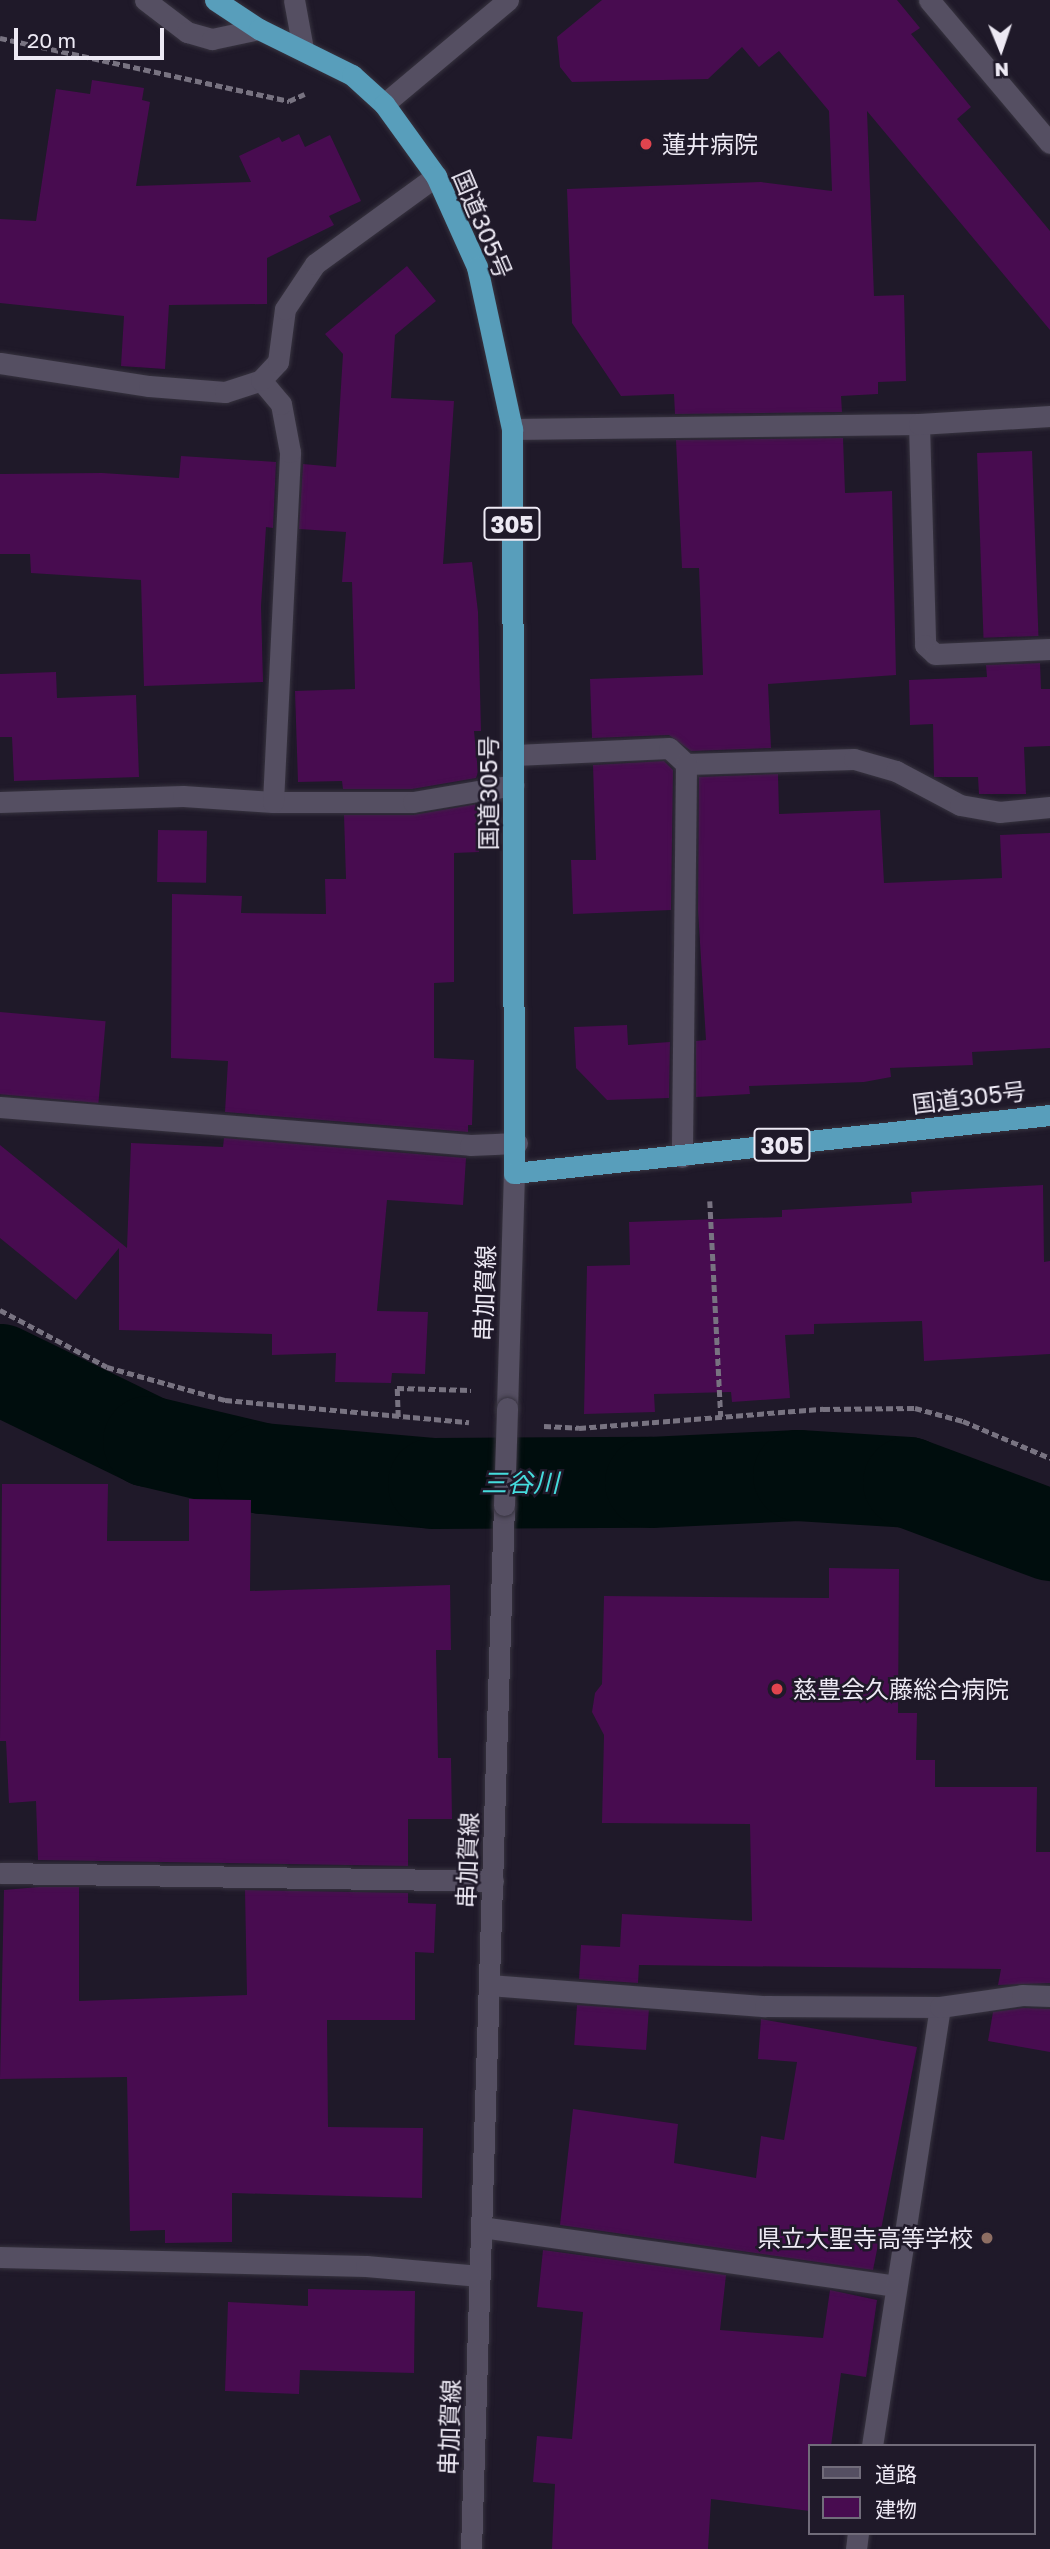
<!DOCTYPE html>
<meta charset="utf-8">
<style>
body{margin:0}
#map{position:relative;width:1050px;height:2549px;overflow:hidden;background:#1f1929;font-family:"Golos Text","Noto Sans JP",sans-serif}
div>[style]{position:absolute}
[style*='--x']{left:calc(var(--x)*1px);top:calc(var(--y)*1px);width:calc(var(--w)*1px);rotate:calc(var(--a)*1deg)}
.river>*{height:91px;margin:-45.5px;padding:0 45.5px;transform-origin:45.5px;border-radius:45.5px;background:#000d0d}
.building>*{inset:0;background:#480c50;transform-origin:0 0}
.path>*{height:4.5px;margin-top:-2.25px;transform-origin:0;background:repeating-linear-gradient(90deg,#787381 0 7px,transparent 0 10.5px)}
.roads{filter:drop-shadow(0 0 2px #37333f) drop-shadow(0 0 2px #37333f)}
.service>*{height:21px;margin:-10.5px;padding:0 10.5px;transform-origin:10.5px;border-radius:10.5px;background:#554f62}
.minor>*{height:21px;margin:-10.5px;padding:0 10.5px;transform-origin:10.5px;border-radius:10.5px;background:#554f62}
.tertiary>*{height:21px;margin:-10.5px;padding:0 10.5px;transform-origin:10.5px;border-radius:10.5px;background:#554f62}
.secondary>*{height:21px;margin:-10.5px;padding:0 10.5px;transform-origin:10.5px;border-radius:10.5px;background:#554f62}
.trunk>*{height:21px;margin:-10.5px;padding:0 10.5px;transform-origin:10.5px;border-radius:10.5px;background:#589ebb}
.bridges{filter:drop-shadow(0 0 2px #37333f) drop-shadow(0 0 2px #37333f)}
.secondary-bridge>*{height:21px;margin:-10.5px;padding:0 10.5px;transform-origin:10.5px;border-radius:10.5px;background:#554f62}
.dots>*{width:19px;height:19px;translate:-50% -50%;box-sizing:border-box;border:4px solid #1f1929;border-radius:50%}
span{translate:-50% -50%;white-space:nowrap;text-align:center;line-height:1.15;-webkit-text-stroke:5px #1f1929;paint-order:stroke}
.shield-label span{padding:2px 5px;background:#1f1929;border:2px solid;border-radius:5px;-webkit-text-stroke-width:0}
.shield-label{font-size:23px;color:#ede9f4;font-weight:700}
.poi-label{font-size:24px;color:#ede9f4}
.left{translate:0 -50%;text-align:left}
.right{translate:-100% -50%;text-align:right}
.street-label{font-size:24px;color:#ede9f4}
.water-label{font-size:26px;color:#45dbdc;font-style:italic}
.legend{position:absolute;left:808px;top:2444px;width:228px;height:91px;box-sizing:border-box;background:#1f1929;border:2px solid #716c7a;margin:0;padding:9px 12px;list-style:none;font-size:21px;color:#ede9f4}
.legend li{display:flex;align-items:center;gap:14px;height:35px}
.legend b{width:35px;border:2px solid #716c7a}
.north{position:absolute;left:966px;top:14px;width:70px;height:70px;-webkit-text-stroke:5px #1f1929;paint-order:stroke;rotate:178deg;font-size:19px;font-weight:700;line-height:28px;text-align:center;color:#ede9f4}
.north::after{content:'';display:block;margin:auto;width:24px;height:32px;background:#ede9f4;clip-path:polygon(50% 0,100% 100%,50% 72%,0 100%)}
.scale{position:absolute;left:14px;top:28px;width:150px;height:32px;box-sizing:border-box;border:4px solid #ede9f4;border-top:0;padding-left:9px;font-size:21px;line-height:24px;white-space:nowrap;color:#ede9f4;-webkit-text-stroke:5px #1f1929;paint-order:stroke}
</style>
<div id="map">
<div class="river">
<i style="--x:0;--y:1369;--w:165;--a:25.9"></i>
<i style="--x:148;--y:1441;--w:117;--a:13.3"></i>
<i style="--x:262;--y:1468;--w:172;--a:5"></i>
<i style="--x:433;--y:1483;--w:217;--a:-0.3"></i>
<i style="--x:650;--y:1482;--w:148;--a:-2.7"></i>
<i style="--x:798;--y:1475;--w:110;--a:3.6"></i>
<i style="--x:908;--y:1482;--w:152;--a:20.5"></i>
</div>
<div class="building">
<i style="clip-path:polygon(602px 0,897px 0,920px 28px,911px 34px,971px 107px,957px 119px,1050px 231px,1050px 330px,867px 111px,874px 296px,904px 295px,906px 381px,878px 382px,878px 394px,841px 396px,842px 412px,675px 414px,674px 394px,621px 396px,572px 323px,567px 189px,761px 182px,832px 191px,829px 111px,779px 51px,759px 67px,742px 47px,708px 79px,572px 82px,560px 67px,557px 37px)"></i>
<i style="clip-path:polygon(92px 80px,144px 88px,142px 100px,150px 102px,136px 186px,251px 182px,239px 156px,279px 137px,282px 142px,299px 134px,305px 147px,330px 135px,361px 201px,329px 216px,334px 225px,267px 258px,267px 304px,169px 305px,165px 369px,121px 366px,124px 316px,0 303px,0 219px,36px 221px,56px 89px,90px 94px)"></i>
<i style="clip-path:polygon(407px 266px,436px 301px,395px 335px,391px 398px,454px 401px,443px 564px,472px 562px,478px 612px,481px 731px,474px 731px,478px 772px,476px 778px,412px 789px,343px 789px,342px 781px,298px 782px,295px 691px,355px 689px,352px 582px,342px 582px,346px 532px,299px 529px,303px 464px,336px 467px,343px 354px,325px 334px)"></i>
<i style="clip-path:polygon(843px 438px,845px 493px,892px 491px,896px 675px,768px 684px,771px 748px,691px 751px,669px 735px,592px 738px,590px 679px,703px 675px,699px 568px,682px 568px,676px 440px)"></i>
<i style="left:1032px;top:451px;width:185px;height:55px;rotate:88deg"></i>
<i style="clip-path:polygon(181px 456px,276px 462px,273px 528px,266px 527px,261px 606px,263px 682px,144px 686px,141px 580px,31px 573px,30px 554px,0 554px,0 474px,102px 473px,179px 478px)"></i>
<i style="clip-path:polygon(1040px 663px,1041px 689px,1050px 689px,1050px 746px,1024px 747px,1026px 794px,979px 794px,978px 777px,934px 777px,933px 724px,910px 725px,909px 680px,987px 677px,986px 665px)"></i>
<i style="clip-path:polygon(56px 672px,57px 698px,136px 695px,139px 777px,14px 781px,12px 737px,0 737px,0 674px)"></i>
<i style="clip-path:polygon(664px 761px,673px 770px,671px 910px,573px 914px,571px 860px,596px 860px,593px 765px)"></i>
<i style="clip-path:polygon(778px 774px,779px 814px,880px 810px,884px 883px,1002px 878px,1000px 835px,1050px 833px,1050px 1048px,972px 1052px,973px 1065px,890px 1068px,891px 1077px,864px 1082px,749px 1086px,750px 1094px,696px 1097px,696px 1041px,706px 1040px,698px 910px,699px 777px)"></i>
<i style="clip-path:polygon(477px 804px,479px 852px,454px 853px,454px 982px,434px 983px,434px 1058px,474px 1060px,472px 1125px,468px 1125px,468px 1132px,225px 1112px,228px 1061px,171px 1058px,172px 894px,242px 896px,241px 913px,326px 914px,325px 879px,346px 879px,344px 815px,413px 815px)"></i>
<i style="left:158px;top:830px;width:49px;height:52px;rotate:1deg"></i>
<i style="left:0;top:1012px;width:106px;height:82px;rotate:5deg"></i>
<i style="clip-path:polygon(627px 1025px,628px 1045px,670px 1042px,669px 1098px,607px 1100px,576px 1068px,574px 1027px)"></i>
<i style="clip-path:polygon(224px 1138px,466px 1158px,463px 1205px,387px 1200px,377px 1311px,428px 1312px,425px 1374px,392px 1373px,391px 1383px,335px 1382px,336px 1353px,272px 1355px,272px 1334px,119px 1330px,119px 1248px,76px 1300px,0 1238px,0 1145px,127px 1248px,131px 1143px,223px 1147px)"></i>
<i style="clip-path:polygon(1043px 1185px,1044px 1262px,1050px 1261px,1050px 1354px,924px 1361px,922px 1321px,814px 1324px,814px 1334px,785px 1335px,790px 1398px,732px 1402px,731px 1392px,654px 1394px,655px 1412px,584px 1414px,587px 1266px,630px 1265px,629px 1222px,782px 1217px,782px 1210px,912px 1203px,911px 1192px)"></i>
<i style="clip-path:polygon(2px 1484px,108px 1484px,107px 1541px,189px 1541px,189px 1499px,251px 1500px,250px 1591px,450px 1585px,451px 1650px,436px 1650px,438px 1758px,451px 1758px,452px 1819px,408px 1819px,408px 1866px,38px 1860px,36px 1801px,9px 1803px,6px 1741px,0 1741px)"></i>
<i style="clip-path:polygon(829px 1568px,899px 1569px,898px 1713px,917px 1713px,916px 1760px,935px 1760px,935px 1787px,1037px 1787px,1036px 1852px,1050px 1852px,1050px 1983px,998px 1985px,1001px 1969px,639px 1965px,638px 1983px,579px 1979px,581px 1945px,620px 1947px,622px 1914px,752px 1921px,750px 1824px,602px 1823px,604px 1735px,592px 1712px,595px 1693px,602px 1684px,604px 1596px,829px 1598px)"></i>
<i style="clip-path:polygon(39px 1887px,79px 1887px,79px 2001px,247px 1995px,245px 1890px,408px 1893px,408px 1903px,436px 1904px,434px 1953px,415px 1952px,415px 2020px,327px 2020px,328px 2127px,423px 2128px,422px 2198px,232px 2193px,232px 2242px,165px 2243px,165px 2230px,130px 2231px,127px 2077px,0 2079px,4px 1890px)"></i>
<i style="left:577px;top:2005px;width:72px;height:40px;rotate:4deg"></i>
<i style="clip-path:polygon(1023px 2008px,1050px 2009px,1050px 2052px,988px 2041px,993px 2012px)"></i>
<i style="clip-path:polygon(761px 2019px,917px 2047px,873px 2270px,560px 2225px,573px 2109px,678px 2124px,674px 2163px,756px 2178px,761px 2136px,784px 2140px,797px 2062px,758px 2059px)"></i>
<i style="clip-path:polygon(543px 2250px,726px 2275px,720px 2330px,823px 2338px,830px 2290px,877px 2300px,866px 2377px,841px 2373px,831px 2446px,810px 2446px,810px 2511px,711px 2499px,708px 2549px,552px 2549px,555px 2484px,533px 2482px,537px 2436px,572px 2439px,583px 2312px,537px 2307px)"></i>
<i style="clip-path:polygon(308px 2289px,415px 2291px,414px 2373px,300px 2370px,299px 2394px,225px 2391px,228px 2302px,308px 2306px)"></i>
</div>
<div class="path">
<i style="--x:0;--y:38;--w:296;--a:12.3"></i>
<i style="--x:289;--y:101;--w:17;--a:-24"></i>
<i style="--x:710;--y:1201;--w:216;--a:87.1"></i>
<i style="--x:0;--y:1310;--w:121;--a:28"></i>
<i style="--x:107;--y:1367;--w:123;--a:15.6"></i>
<i style="--x:225;--y:1400;--w:245;--a:5.2"></i>
<i style="--x:398;--y:1417;--w:29;--a:-92"></i>
<i style="--x:397;--y:1388;--w:74;--a:1.5"></i>
<i style="--x:544;--y:1426;--w:35;--a:3"></i>
<i style="--x:579;--y:1428;--w:245;--a:-4.5"></i>
<i style="--x:823;--y:1409;--w:92;--a:-0.6"></i>
<i style="--x:915;--y:1408;--w:50;--a:15.2"></i>
<i style="--x:963;--y:1421;--w:95;--a:23"></i>
</div>
<div class="roads">
<div class="service">
<i style="--x:686;--y:764;--w:168;--a:-1.7"></i>
<i style="--x:854;--y:759;--w:44;--a:15.9"></i>
<i style="--x:896;--y:771;--w:72;--a:28"></i>
<i style="--x:960;--y:805;--w:40;--a:10"></i>
<i style="--x:999;--y:812;--w:51;--a:-5.6"></i>
<i style="--x:482;--y:2227;--w:417;--a:8.1"></i>
<i style="--x:872;--y:2446;--w:444;--a:-81.2"></i>
<i style="--x:856;--y:2549;--w:16;--a:-83"></i>
</div>
<div class="minor">
<i style="--x:145;--y:0;--w:53;--a:37.3"></i>
<i style="--x:187;--y:32;--w:26;--a:16"></i>
<i style="--x:212;--y:39;--w:48;--a:-12"></i>
<i style="--x:294;--y:0;--w:50;--a:79.6"></i>
<i style="--x:929;--y:0;--w:187;--a:49.8"></i>
<i style="--x:0;--y:363;--w:151;--a:8.8"></i>
<i style="--x:149;--y:386;--w:76;--a:4.5"></i>
<i style="--x:225;--y:392;--w:38;--a:-18"></i>
<i style="--x:919;--y:424;--w:221;--a:88.4"></i>
<i style="--x:925;--y:645;--w:13;--a:42"></i>
<i style="--x:935;--y:654;--w:115;--a:-2.5"></i>
<i style="--x:512;--y:429;--w:407;--a:-0.7"></i>
<i style="--x:919;--y:424;--w:131;--a:-3.5"></i>
<i style="--x:515;--y:755;--w:154;--a:-2.6"></i>
<i style="--x:669;--y:748;--w:23;--a:43"></i>
<i style="--x:686;--y:764;--w:393;--a:90.6"></i>
<i style="--x:0;--y:802;--w:183;--a:-1.9"></i>
<i style="--x:183;--y:796;--w:90;--a:3.8"></i>
<i style="--x:273;--y:802;--w:140;--a:0"></i>
<i style="--x:413;--y:802;--w:102;--a:-9.6"></i>
<i style="--x:273;--y:802;--w:350;--a:-87.2"></i>
<i style="--x:290;--y:452;--w:49;--a:-100.6"></i>
<i style="--x:281;--y:404;--w:31;--a:-130"></i>
<i style="--x:261;--y:380;--w:25;--a:-47"></i>
<i style="--x:278;--y:362;--w:53;--a:-82.5"></i>
<i style="--x:285;--y:309;--w:54;--a:-56.3"></i>
<i style="--x:315;--y:264;--w:150;--a:-36"></i>
<i style="--x:0;--y:1107;--w:472;--a:4.6"></i>
<i style="--x:470;--y:1145;--w:47;--a:-2.4"></i>
<i style="--x:0;--y:1873;--w:493;--a:0.9"></i>
<i style="--x:489;--y:1985;--w:277;--a:4.4"></i>
<i style="--x:765;--y:2006;--w:175;--a:0.3"></i>
<i style="--x:940;--y:2007;--w:83;--a:-8.3"></i>
<i style="--x:1022;--y:1995;--w:28;--a:2"></i>
<i style="--x:0;--y:2257;--w:366;--a:1.4"></i>
<i style="--x:366;--y:2266;--w:114;--a:5"></i>
</div>
<div class="tertiary">
<i style="--x:384;--y:104;--w:162;--a:-40"></i>
</div>
<div class="secondary">
<i style="--x:507;--y:1408;--w:235;--a:-88.3"></i>
<i style="--x:471;--y:2549;--w:1045;--a:-88.19"></i>
</div>
<div class="trunk">
<i style="--x:215;--y:0;--w:53;--a:33.4"></i>
<i style="--x:259;--y:29;--w:104;--a:26.3"></i>
<i style="--x:352;--y:75;--w:43;--a:42.2"></i>
<i style="--x:384;--y:104;--w:89;--a:54.2"></i>
<i style="--x:436;--y:176;--w:100;--a:65.7"></i>
<i style="--x:477;--y:267;--w:166;--a:77.8"></i>
<i style="--x:512;--y:429;--w:744;--a:89.85"></i>
<i style="--x:514;--y:1173;--w:539;--a:-6.18"></i>
</div>
</div>
<div class="bridges">
<div class="secondary-bridge">
<i style="--x:504;--y:1505;--w:97;--a:-88.2"></i>
</div>
</div>
<div class="dots">
<i style="left:646px;top:144px;background:#e0444e"></i>
<i style="left:777px;top:1689px;background:#e0444e"></i>
<i style="left:987px;top:2238px;background:#8d6e63"></i>
</div>
<div class="shield-label">
<span style="left:512px;top:524px">305</span>
<span style="left:782px;top:1145px">305</span>
</div>
<div class="poi-label">
<span class="left" style="left:662px;top:144px">蓮井病院</span>
<span class="left" style="left:793px;top:1689px">慈豊会久藤総合病院</span>
<span class="right" style="left:973px;top:2238px">県立大聖寺高等学校</span>
</div>
<div class="street-label">
<span style="left:483px;top:224px;rotate:67deg">国道305号</span>
<span style="left:488px;top:793px;rotate:-90deg">国道305号</span>
<span style="left:969px;top:1097px;rotate:-7deg">国道305号</span>
<span style="left:484px;top:1293px;rotate:-88deg">串加賀線</span>
<span style="left:467px;top:1860px;rotate:-88deg">串加賀線</span>
<span style="left:449px;top:2427px;rotate:-88deg">串加賀線</span>
</div>
<div class="water-label">
<span style="left:520px;top:1483px">三谷川</span>
</div>
<ul class="legend">
<li><b style="height:9px;background:#554f62"></b>道路</li>
<li><b style="height:19px;background:#480c50"></b>建物</li>
</ul>
<div class="north">N</div>
<div class="scale">20 m</div>
</div>
